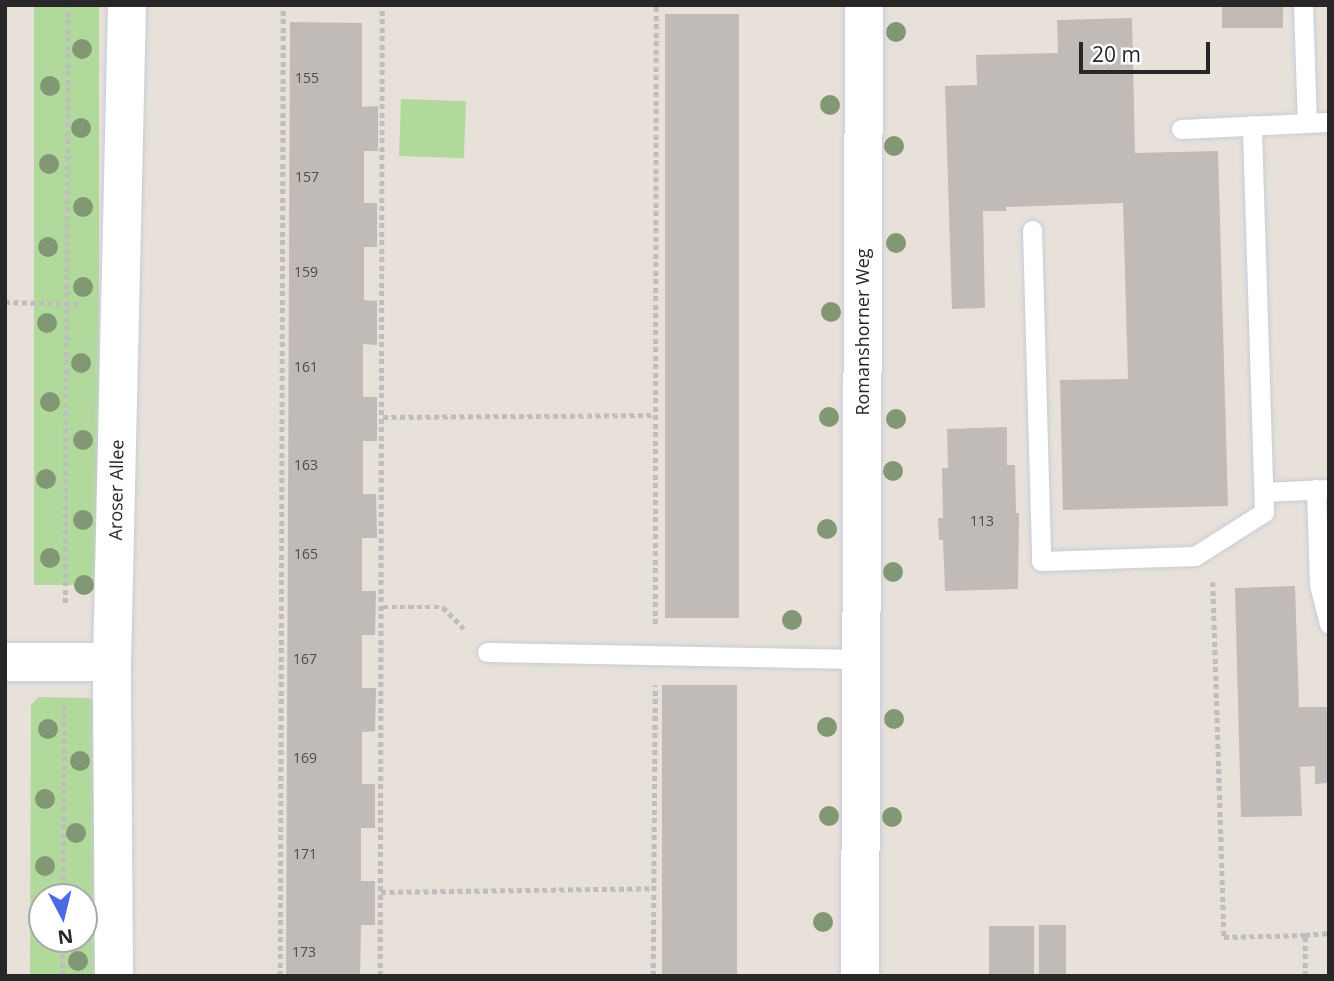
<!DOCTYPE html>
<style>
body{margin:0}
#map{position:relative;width:1334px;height:981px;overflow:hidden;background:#e8e1da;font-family:"Open Sans",sans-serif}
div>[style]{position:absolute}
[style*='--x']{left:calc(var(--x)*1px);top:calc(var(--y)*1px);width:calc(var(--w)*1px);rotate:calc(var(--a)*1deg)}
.green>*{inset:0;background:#b2d99c;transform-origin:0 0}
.building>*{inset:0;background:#c0bbb6;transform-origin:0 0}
.path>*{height:4.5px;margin-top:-2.25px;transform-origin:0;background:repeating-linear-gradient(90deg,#bebebe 0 5px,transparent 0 8.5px)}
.roads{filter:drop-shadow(0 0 2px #c8ccd7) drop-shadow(0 0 2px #c8ccd7)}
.service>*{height:19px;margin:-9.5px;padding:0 9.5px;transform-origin:9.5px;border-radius:9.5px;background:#fff}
.minor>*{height:38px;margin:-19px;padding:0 19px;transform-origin:19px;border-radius:19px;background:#fff}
.secondary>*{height:38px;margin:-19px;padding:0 19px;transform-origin:19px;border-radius:19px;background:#fff}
.trees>*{width:20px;height:20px;margin:-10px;border-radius:50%;background:#829774}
span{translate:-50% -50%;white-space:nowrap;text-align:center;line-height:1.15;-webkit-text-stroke:6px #fff;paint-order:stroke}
.number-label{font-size:14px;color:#4d4c4b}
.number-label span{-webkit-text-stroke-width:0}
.street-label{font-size:18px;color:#272727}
.frame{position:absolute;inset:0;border:7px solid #272727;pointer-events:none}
.north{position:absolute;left:28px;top:883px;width:70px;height:70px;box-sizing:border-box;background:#fff;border:2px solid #a9a9a9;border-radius:50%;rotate:173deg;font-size:19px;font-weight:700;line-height:28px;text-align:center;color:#272727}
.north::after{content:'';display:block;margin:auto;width:24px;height:32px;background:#4a6be4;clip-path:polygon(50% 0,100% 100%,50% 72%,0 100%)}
.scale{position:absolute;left:1079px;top:42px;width:131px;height:32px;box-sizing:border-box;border:4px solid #272727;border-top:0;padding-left:9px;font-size:21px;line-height:24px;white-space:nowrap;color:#272727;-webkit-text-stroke:5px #fff;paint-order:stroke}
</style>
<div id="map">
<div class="green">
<i style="left:34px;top:5px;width:65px;height:580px"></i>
<i style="left:401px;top:99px;width:65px;height:57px;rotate:2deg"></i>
<i style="clip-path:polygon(evenodd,38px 697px,89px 698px,95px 700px,95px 976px,30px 976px,31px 705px,38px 697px,42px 897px,84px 897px,84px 939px,42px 939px,42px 897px)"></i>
</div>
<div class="building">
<i style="left:1222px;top:5px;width:61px;height:23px"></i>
<i style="left:665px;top:14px;width:74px;height:604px"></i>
<i style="clip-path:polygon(1132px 18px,1135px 153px,1218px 151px,1228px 506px,1063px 510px,1060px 380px,1128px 379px,1123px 203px,1006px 207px,1006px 211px,983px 211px,985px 308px,952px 309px,945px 86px,977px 85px,976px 55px,1058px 53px,1057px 20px)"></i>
<i style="clip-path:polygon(290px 22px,362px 23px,362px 107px,378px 106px,378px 151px,364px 151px,364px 203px,377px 203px,377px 247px,364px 247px,364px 300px,377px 301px,377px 345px,363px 344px,363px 397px,377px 397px,377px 441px,363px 441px,363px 494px,376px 494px,377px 538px,362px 538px,362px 591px,376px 591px,375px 635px,362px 635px,362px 688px,376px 688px,375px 731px,362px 732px,362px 784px,375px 784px,375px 828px,361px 828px,361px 881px,375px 881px,375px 925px,361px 925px,360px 976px,286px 976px)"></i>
<i style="clip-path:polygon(1007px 427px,1007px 465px,1015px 465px,1016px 513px,1019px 513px,1018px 589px,945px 591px,943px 540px,939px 540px,938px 518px,943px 518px,942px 468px,948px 468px,947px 429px)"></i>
<i style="clip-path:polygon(1295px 586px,1299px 707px,1329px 707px,1329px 783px,1315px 784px,1315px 766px,1300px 767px,1302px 816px,1241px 817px,1235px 588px)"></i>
<i style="left:662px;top:685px;width:75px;height:291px"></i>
<i style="left:1066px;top:925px;width:51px;height:27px;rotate:90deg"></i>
<i style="left:1034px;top:926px;width:50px;height:45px;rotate:90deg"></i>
</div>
<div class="path">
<i style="--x:5;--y:302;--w:76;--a:1.5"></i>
<i style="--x:383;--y:417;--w:272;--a:-0.4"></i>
<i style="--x:1213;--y:582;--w:355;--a:88.2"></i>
<i style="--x:1224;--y:937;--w:81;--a:-1.4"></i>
<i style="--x:65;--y:603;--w:598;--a:-89.71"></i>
<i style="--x:383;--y:607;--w:60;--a:0"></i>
<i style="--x:443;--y:607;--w:30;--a:46"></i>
<i style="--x:655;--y:624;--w:619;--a:-89.91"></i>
<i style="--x:381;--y:892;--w:273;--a:-0.8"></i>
<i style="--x:63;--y:897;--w:195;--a:-89.7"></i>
<i style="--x:62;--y:976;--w:37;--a:-90"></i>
<i style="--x:280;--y:976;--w:971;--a:-89.82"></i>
<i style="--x:380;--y:976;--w:971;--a:-89.88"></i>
<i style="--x:653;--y:976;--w:291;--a:-89.6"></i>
<i style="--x:1305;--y:976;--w:41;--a:-90"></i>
<i style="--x:1305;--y:935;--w:24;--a:-5"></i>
</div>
<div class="roads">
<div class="service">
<i style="--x:1303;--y:5;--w:118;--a:88.1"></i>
<i style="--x:1181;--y:129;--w:148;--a:-2.7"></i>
<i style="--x:1032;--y:230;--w:331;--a:88.4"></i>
<i style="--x:1041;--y:561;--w:154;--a:-1.9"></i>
<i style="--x:1195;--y:556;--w:82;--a:-32.5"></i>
<i style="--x:1264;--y:512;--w:387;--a:-91.8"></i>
<i style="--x:1316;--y:489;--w:96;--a:88.2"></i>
<i style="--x:1319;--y:585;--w:40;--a:75.6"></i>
<i style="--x:1264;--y:492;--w:64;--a:-2.7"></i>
<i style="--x:487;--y:652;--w:373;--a:1.1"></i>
</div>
<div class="minor">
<i style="--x:5;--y:662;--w:107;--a:0"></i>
<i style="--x:860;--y:976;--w:971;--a:-89.76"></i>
</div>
<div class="secondary">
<i style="--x:114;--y:976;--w:314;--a:-90.4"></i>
<i style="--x:112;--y:662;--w:657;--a:-88.69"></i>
</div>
</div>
<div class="trees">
<i style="left:896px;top:32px"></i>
<i style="left:82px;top:49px"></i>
<i style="left:50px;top:86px"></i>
<i style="left:830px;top:105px"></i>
<i style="left:81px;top:128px"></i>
<i style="left:894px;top:146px"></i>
<i style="left:49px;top:164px"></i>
<i style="left:83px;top:207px"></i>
<i style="left:896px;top:243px"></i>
<i style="left:48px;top:247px"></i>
<i style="left:83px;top:287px"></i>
<i style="left:831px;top:312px"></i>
<i style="left:47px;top:323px"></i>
<i style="left:81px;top:363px"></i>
<i style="left:50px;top:402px"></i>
<i style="left:829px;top:417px"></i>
<i style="left:896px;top:419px"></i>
<i style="left:83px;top:440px"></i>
<i style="left:893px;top:471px"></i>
<i style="left:46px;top:479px"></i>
<i style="left:83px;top:520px"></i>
<i style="left:827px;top:529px"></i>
<i style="left:50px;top:558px"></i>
<i style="left:893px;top:572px"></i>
<i style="left:84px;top:585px"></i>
<i style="left:792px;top:620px"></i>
<i style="left:894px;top:719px"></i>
<i style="left:827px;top:727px"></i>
<i style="left:48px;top:729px"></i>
<i style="left:80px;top:761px"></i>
<i style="left:45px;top:799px"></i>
<i style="left:829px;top:816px"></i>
<i style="left:892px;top:817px"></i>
<i style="left:76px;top:833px"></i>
<i style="left:45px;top:866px"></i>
<i style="left:823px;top:922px"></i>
<i style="left:78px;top:961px"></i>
</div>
<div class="number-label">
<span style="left:307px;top:78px">155</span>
<span style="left:307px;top:177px">157</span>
<span style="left:306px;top:272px">159</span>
<span style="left:306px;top:367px">161</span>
<span style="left:306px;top:465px">163</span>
<span style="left:982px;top:521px">113</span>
<span style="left:306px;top:554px">165</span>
<span style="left:305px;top:659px">167</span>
<span style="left:305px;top:758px">169</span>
<span style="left:305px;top:854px">171</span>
<span style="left:304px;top:952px">173</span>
</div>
<div class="street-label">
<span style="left:862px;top:332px;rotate:-90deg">Romanshorner Weg</span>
<span style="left:116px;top:490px;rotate:-89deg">Aroser Allee</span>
</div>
<div class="frame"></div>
<div class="north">N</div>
<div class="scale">20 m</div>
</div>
